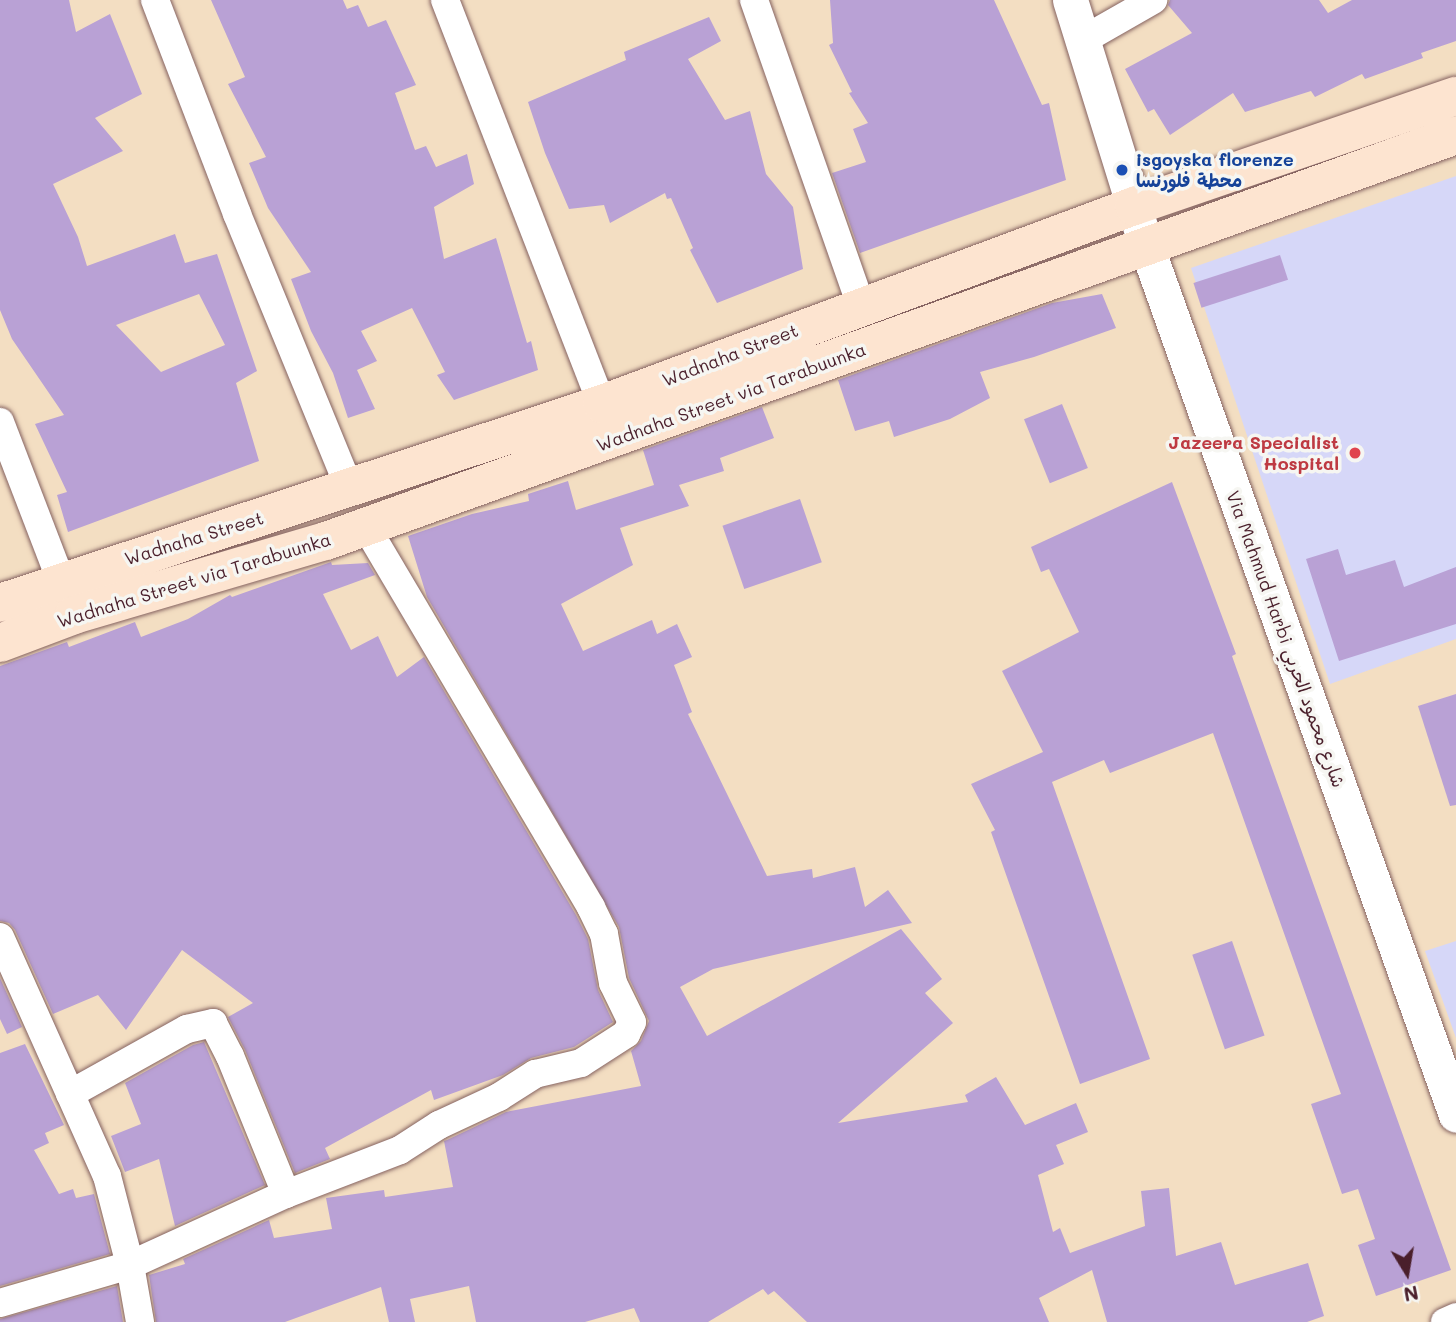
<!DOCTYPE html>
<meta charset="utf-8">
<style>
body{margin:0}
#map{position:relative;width:1456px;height:1322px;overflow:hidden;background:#f3dec2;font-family:Mali,"Playpen Sans Arabic",sans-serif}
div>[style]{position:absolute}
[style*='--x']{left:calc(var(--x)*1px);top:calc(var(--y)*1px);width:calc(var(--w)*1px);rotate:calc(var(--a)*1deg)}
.built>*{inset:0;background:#d6d7f8}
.building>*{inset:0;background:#b9a1d5;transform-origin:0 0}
.roads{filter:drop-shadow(0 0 2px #856260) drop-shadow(0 0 2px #856260)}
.minor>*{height:28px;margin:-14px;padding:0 14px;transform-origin:14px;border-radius:14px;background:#fff}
.tertiary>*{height:35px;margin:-17.5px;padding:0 17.5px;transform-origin:17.5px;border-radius:17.5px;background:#fff}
.secondary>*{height:38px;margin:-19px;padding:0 19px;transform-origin:19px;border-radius:19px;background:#fde4d0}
.dots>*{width:19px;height:19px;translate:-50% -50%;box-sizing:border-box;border:4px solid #f6f6f2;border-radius:50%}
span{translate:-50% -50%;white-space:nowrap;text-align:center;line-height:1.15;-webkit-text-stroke:7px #f6f6f2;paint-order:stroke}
.transit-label{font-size:18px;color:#164399;font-weight:700}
.left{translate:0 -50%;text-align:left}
.street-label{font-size:18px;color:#4a1f2b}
.health-label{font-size:18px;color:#be3a42;font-weight:700}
.right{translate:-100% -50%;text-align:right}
.north{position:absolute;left:1372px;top:1238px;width:70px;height:70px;-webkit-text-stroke:5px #f6f6f2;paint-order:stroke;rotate:169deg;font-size:19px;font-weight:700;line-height:28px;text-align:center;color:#4a1f2b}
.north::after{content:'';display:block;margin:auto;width:24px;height:32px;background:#4a1f2b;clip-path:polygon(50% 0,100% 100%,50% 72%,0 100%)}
</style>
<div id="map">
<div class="built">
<i style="clip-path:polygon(1456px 176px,1456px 639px,1330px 684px,1191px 268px)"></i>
<i style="clip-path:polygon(1456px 941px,1456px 1038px,1425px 951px)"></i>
</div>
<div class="building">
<i style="clip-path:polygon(evenodd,0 0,69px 0,76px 32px,110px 14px,142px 94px,95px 118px,123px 151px,53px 184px,78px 237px,87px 266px,175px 234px,185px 263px,217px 254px,257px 371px,236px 383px,259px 461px,68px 532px,57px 495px,67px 492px,35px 424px,64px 415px,12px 339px,0 310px,0 0,199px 294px,225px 345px,161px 372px,116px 325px,199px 294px)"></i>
<i style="clip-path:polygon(211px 0,343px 0,347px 9px,358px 5px,368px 27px,386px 20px,416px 85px,395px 93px,415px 150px,426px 146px,436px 167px,467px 154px,474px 184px,434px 207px,444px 259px,496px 238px,527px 343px,531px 341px,538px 370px,454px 400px,437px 375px,445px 372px,412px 308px,361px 331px,377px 361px,357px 370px,375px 409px,348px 418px,333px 373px,311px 331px,291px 279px,311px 272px,268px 208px,249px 163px,266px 157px,228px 84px,245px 77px)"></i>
<i style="clip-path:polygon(830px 0,994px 0,1042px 105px,1049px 103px,1066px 180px,860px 253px,832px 173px,866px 162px,853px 129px,868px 123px,849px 93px,852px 92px,829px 45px,833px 43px)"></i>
<i style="clip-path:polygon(1170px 0,1319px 0,1328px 13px,1352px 0,1456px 0,1456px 41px,1421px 53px,1423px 58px,1365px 79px,1362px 74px,1315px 97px,1311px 91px,1245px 112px,1233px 93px,1170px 135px,1154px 109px,1148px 112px,1125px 69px,1192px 33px,1168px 5px)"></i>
<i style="clip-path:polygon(709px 17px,721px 41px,688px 59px,725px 120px,750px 111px,766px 174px,793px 207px,803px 269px,717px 303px,690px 250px,693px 248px,671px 198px,667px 199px,665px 193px,610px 223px,604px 205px,569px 209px,545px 153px,528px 102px,626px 60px,624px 52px)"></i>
<i style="left:1280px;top:255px;width:26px;height:91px;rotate:72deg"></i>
<i style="clip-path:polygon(1102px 294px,1116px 328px,1034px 357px,980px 372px,990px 398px,950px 419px,894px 437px,889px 421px,855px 431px,838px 380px,1052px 303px)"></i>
<i style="left:1062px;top:404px;width:69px;height:41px;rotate:68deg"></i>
<i style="clip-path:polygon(762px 407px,774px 438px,720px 458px,724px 471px,679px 485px,689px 506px,620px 528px,633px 565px,561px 604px,583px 651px,652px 620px,657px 634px,677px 624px,692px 657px,674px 665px,692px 712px,688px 714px,767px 876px,812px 869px,813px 878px,855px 867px,865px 907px,888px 890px,912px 923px,713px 969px,680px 987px,707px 1036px,901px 929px,942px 979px,925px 993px,953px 1023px,838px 1123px,968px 1102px,965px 1095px,996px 1077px,1025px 1125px,1076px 1103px,1088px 1132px,1056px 1145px,1064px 1164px,1038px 1175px,1053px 1232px,1060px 1228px,1070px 1253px,1145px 1226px,1141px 1191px,1169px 1188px,1176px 1256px,1221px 1242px,1235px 1285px,1308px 1263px,1324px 1316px,1307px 1322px,1107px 1322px,1092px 1270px,1039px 1298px,1049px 1322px,807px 1322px,774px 1291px,768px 1295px,763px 1289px,708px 1322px,640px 1322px,634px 1308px,585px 1322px,476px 1322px,469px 1286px,410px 1299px,415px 1322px,389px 1322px,381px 1287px,285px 1322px,156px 1322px,149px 1275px,185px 1264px,183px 1259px,269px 1220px,274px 1238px,332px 1229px,326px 1198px,384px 1190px,385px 1197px,453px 1187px,444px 1141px,447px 1140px,506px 1112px,641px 1086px,631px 1051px,641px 1041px,649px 1021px,629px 978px,619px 927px,427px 597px,408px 536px,472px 514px,529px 501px,528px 494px,568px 481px,576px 510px,654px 485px,643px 450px)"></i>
<i style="clip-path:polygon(1172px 482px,1236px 654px,1232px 656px,1451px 1270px,1376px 1296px,1358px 1245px,1375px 1239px,1358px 1189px,1342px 1194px,1311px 1104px,1341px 1094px,1213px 733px,1110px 773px,1104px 760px,1052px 782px,1150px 1059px,1080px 1084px,991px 832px,995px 830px,971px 784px,1043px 752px,1002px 671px,1079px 632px,1049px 569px,1041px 572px,1031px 547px)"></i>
<i style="left:800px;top:499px;width:67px;height:82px;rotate:71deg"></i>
<i style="clip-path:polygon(1338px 549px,1346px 575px,1395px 560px,1404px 587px,1456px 567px,1456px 624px,1339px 661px,1306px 559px)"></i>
<i style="clip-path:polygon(331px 562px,332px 565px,368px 563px,375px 575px,323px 594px,351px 650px,378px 636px,397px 677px,424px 657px,576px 915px,588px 939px,598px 990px,613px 1022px,574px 1047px,531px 1058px,503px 1075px,434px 1100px,431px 1090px,325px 1148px,330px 1159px,295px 1173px,245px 1050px,228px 1017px,253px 1003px,182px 950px,126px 1030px,98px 995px,53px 1014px,15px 930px,9px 923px,0 921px,0 666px,67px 642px,69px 647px,135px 622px,141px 637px,188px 619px,230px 595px,232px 597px)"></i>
<i style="clip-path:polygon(1456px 694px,1456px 805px,1450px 806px,1418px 706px)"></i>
<i style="left:1232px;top:941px;width:100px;height:42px;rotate:71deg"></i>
<i style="clip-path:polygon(0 978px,22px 1027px,7px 1034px,0 1019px)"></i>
<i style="clip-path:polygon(204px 1042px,265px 1185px,175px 1226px,159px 1159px,125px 1172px,111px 1136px,141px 1124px,125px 1083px,193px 1045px)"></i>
<i style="clip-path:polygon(25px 1044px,64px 1125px,45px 1133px,49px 1143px,34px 1150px,59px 1194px,73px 1189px,76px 1198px,94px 1194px,110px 1254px,0 1286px,0 1053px)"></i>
<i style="clip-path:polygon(117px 1286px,123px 1322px,0 1322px,0 1319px)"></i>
</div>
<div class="roads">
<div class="minor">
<i style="--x:155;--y:0;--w:229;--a:69"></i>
<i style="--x:237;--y:214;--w:297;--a:67.7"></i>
<i style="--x:445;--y:0;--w:433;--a:68.8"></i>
<i style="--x:754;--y:0;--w:324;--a:70.7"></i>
<i style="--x:1083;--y:40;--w:81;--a:-29.7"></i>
<i style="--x:0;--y:422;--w:190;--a:69"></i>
<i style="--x:0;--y:937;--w:262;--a:65.9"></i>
<i style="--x:107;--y:1176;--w:92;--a:75.5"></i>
<i style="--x:130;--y:1265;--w:58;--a:80"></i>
<i style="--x:70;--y:1094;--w:134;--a:-29.1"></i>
<i style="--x:187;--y:1029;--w:27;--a:-13"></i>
<i style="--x:213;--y:1023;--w:37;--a:63"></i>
<i style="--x:230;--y:1056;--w:149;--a:67.9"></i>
<i style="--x:0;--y:1303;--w:135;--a:-16.3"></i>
<i style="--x:130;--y:1265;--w:171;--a:-24.5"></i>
<i style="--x:286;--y:1194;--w:122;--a:-21.1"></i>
<i style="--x:400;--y:1150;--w:46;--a:-32.7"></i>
<i style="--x:439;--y:1125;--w:66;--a:-25"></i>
<i style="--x:499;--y:1097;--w:43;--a:-32.6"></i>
<i style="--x:535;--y:1074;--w:47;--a:-13.4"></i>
<i style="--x:581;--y:1063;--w:54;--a:-32.8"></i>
<i style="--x:626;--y:1034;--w:13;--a:-63"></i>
<i style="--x:632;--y:1022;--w:43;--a:-116"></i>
<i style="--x:613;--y:983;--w:50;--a:-100.4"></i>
<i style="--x:604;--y:934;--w:30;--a:-116"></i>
<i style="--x:591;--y:907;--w:442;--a:-120.6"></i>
<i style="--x:1445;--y:1322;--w:12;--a:-24"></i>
</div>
<div class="tertiary">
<i style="--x:1070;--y:0;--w:260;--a:72.8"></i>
<i style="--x:1147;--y:248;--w:920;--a:70.38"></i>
</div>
<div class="secondary">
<i style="--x:0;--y:603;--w:634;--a:-18.29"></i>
<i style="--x:602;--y:404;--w:568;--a:-20.41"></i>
<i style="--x:1134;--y:206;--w:340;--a:-18.9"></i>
<i style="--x:0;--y:643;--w:79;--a:-20.7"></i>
<i style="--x:74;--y:615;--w:263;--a:-16.4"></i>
<i style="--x:326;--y:541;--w:1201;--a:-19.76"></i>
</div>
</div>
<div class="dots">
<i style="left:1122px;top:170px;background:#1a4fb4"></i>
<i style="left:1355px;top:453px;background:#e0444e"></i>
</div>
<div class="transit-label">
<span class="left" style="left:1136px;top:170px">isgoyska florenze<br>محطة فلورنسا</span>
</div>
<div class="street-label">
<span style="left:730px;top:355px;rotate:-21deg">Wadnaha Street</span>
<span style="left:731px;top:397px;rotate:-20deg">Wadnaha Street via Tarabuunka</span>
<span style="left:194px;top:538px;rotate:-17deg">Wadnaha Street</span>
<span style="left:194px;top:580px;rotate:-17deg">Wadnaha Street via Tarabuunka</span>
<span style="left:1286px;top:639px;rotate:70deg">Via Mahmud Harbi شارع محمود الحربي</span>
</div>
<div class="health-label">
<span class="right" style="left:1339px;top:453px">Jazeera Specialist<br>Hospital</span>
</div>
<div class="north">N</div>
</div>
